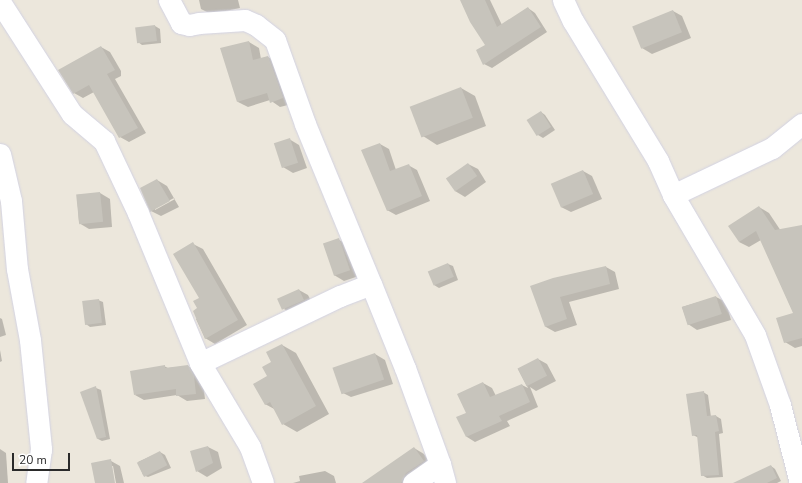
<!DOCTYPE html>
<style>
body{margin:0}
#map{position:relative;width:802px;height:483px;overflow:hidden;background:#ece7dc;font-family:"Nunito Sans",sans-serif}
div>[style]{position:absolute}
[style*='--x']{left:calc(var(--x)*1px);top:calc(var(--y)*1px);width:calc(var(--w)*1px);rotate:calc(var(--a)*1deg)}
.shadow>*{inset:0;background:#0003}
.building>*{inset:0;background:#c7c4bc;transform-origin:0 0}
.roads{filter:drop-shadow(0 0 1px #d2d2e2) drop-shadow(0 0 1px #d2d2e2)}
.minor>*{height:21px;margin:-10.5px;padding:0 10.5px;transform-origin:10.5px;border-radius:10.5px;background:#fff}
span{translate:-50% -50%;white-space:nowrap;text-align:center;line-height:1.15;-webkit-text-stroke:3px #fff;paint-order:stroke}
.scale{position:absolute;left:12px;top:453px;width:58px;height:18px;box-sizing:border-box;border:2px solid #2a2a2a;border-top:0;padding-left:5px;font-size:12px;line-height:14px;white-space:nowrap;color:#2a2a2a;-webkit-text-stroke:3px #fff;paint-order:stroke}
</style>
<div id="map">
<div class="shadow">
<i style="clip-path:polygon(199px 0,238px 0,240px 8px,211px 14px,201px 9px)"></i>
<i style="clip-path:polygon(462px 0,490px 0,502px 25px,528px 8px,535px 13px,547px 32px,492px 68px,484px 64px,486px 46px)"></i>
<i style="clip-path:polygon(673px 11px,682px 16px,691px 38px,652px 54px,642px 48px)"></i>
<i style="clip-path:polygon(155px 26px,160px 29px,161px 43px,142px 45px,138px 42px)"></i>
<i style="clip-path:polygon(249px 42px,259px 48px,261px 59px,268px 57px,277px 62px,292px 104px,280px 107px,270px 100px,248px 107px,238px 102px)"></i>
<i style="clip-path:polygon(101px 47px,110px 52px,121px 71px,121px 76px,115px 79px,146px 133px,129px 142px,120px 137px,94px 92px,83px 98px,74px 93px,60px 71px)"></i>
<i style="clip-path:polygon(461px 88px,475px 96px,486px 126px,437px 145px,423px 136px)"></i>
<i style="clip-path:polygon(541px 112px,545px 115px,555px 130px,543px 138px,538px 135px,528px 121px)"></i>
<i style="clip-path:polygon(289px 139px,299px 145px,307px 168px,293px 173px,283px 167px)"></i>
<i style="clip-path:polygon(380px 144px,389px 149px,396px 170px,408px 165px,417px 170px,430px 201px,396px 215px,387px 210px)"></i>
<i style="clip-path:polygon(468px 164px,478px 169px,486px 182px,465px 197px,455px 191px)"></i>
<i style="clip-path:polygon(583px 171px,592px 176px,602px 199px,571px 212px,561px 207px)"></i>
<i style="clip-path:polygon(evenodd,157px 180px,167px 186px,179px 207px,161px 216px,151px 211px,157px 180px,174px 198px,175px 199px,155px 210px,155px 208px,174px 198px)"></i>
<i style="clip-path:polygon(100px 193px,110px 199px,112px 227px,89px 229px,79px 223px,77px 195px)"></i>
<i style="clip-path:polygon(759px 207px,769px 213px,783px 234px,802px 271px,802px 346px,795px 348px,785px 342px,794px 314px,761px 240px,749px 247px,739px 242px)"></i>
<i style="clip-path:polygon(339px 240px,349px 245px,359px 276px,344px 281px,334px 275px)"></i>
<i style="clip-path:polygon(193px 244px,203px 249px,247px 325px,215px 344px,205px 338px,196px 319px,198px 318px,200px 298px)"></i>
<i style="clip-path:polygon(448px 264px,453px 266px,458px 280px,439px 288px,434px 285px)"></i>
<i style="clip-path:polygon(606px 267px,615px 272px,619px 289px,569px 302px,577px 325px,555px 332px,546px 327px,532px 287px)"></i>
<i style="clip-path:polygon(299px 290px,308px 295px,313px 305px,293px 315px,284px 309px)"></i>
<i style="clip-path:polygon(716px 297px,726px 302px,731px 320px,697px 330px,688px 324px,682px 307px)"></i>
<i style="clip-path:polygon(98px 300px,103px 302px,106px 325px,90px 327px,86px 324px)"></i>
<i style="clip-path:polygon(0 318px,2px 319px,6px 335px,0 337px)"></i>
<i style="clip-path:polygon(282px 345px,296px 353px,329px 414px,297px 432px,283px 424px,276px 410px,265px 404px,272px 362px)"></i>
<i style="clip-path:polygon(0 350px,2px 361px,0 362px)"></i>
<i style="clip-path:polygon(375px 354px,385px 360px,393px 384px,351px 397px,341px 392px)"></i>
<i style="clip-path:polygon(538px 359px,547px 364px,556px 381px,536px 391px,530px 387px,538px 407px,507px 421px,510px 426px,475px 442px,467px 437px,458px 418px,467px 413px,483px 383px,492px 388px,496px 396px,522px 385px,528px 388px,518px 369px)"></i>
<i style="clip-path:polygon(164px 366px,168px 368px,188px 366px,197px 372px,203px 382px,205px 399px,187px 401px,177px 395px,144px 400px,135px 395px)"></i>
<i style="clip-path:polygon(96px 388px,101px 390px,110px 439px,102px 441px,98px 439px)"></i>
<i style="clip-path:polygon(703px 392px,708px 395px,711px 417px,716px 416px,721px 419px,723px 433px,719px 434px,723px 477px,707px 478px,702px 475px,699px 438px,693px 435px)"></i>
<i style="clip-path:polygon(208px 447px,218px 452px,222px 468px,207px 477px,197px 471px)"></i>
<i style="clip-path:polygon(414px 448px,424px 454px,433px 467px,412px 483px,371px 483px)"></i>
<i style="clip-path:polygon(0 449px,6px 453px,8px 483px,0 483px)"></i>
<i style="clip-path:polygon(160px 452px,165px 455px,171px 468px,148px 477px,143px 475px,138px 462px)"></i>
<i style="clip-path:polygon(111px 461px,120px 466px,124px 483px,116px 483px,113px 466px,111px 466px,114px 483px,96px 483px)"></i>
<i style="clip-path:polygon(771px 466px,775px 469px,781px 481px,777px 483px,761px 483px)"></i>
<i style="clip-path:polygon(325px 471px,334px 476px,336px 483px,293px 483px,300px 481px,299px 476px)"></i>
</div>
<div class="building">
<i style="clip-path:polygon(460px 0,485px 0,497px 27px,528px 7px,541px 27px,483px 65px,476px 50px,485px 45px,470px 22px)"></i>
<i style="left:673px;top:10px;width:24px;height:44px;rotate:68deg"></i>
<i style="left:155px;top:25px;width:16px;height:20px;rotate:83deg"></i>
<i style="clip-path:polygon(249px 41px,253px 60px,268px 56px,283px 98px,270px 103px,267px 93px,237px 102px,220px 48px)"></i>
<i style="clip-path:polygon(101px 46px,115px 70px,107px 74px,138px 128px,119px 138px,89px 85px,73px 94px,58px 70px)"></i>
<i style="left:461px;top:87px;width:33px;height:55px;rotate:69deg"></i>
<i style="left:541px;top:111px;width:19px;height:17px;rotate:58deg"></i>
<i style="left:290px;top:138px;width:26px;height:17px;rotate:72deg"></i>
<i style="clip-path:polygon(380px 143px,390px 171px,409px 164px,422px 196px,387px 211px,361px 150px)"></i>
<i style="left:468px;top:163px;width:16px;height:27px;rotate:55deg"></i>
<i style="left:583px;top:170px;width:26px;height:35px;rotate:67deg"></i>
<i style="clip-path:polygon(157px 179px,170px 201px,150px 212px,140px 188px)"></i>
<i style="left:100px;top:192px;width:30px;height:24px;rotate:84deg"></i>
<i style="clip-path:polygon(759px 206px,775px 230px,802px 225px,802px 338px,784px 343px,776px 318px,793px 313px,756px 231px,739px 242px,728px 226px)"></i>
<i style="left:339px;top:238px;width:34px;height:17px;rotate:71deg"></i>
<i style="clip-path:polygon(193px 242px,238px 320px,205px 339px,193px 311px,197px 308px,193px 301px,199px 298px,173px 254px)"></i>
<i style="left:448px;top:263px;width:15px;height:22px;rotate:67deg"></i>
<i style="clip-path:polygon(606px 266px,610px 284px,560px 297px,567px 319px,545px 327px,530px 286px,553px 278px)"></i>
<i style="left:299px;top:289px;width:12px;height:24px;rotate:66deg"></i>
<i style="left:716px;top:296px;width:19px;height:36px;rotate:72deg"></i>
<i style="left:99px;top:299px;width:24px;height:17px;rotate:83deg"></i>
<i style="clip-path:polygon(282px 344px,316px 406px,282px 425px,270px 402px,265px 405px,253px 384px,267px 376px,262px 367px,271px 362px,266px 352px)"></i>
<i style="left:375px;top:353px;width:28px;height:45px;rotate:71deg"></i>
<i style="left:538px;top:358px;width:20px;height:23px;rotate:63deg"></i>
<i style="clip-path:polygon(165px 365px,165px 368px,188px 365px,194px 376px,196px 394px,176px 396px,176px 389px,134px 395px,130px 371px)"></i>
<i style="clip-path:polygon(483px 382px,490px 397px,522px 384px,530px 402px,499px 416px,502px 421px,466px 437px,456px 417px,466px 413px,457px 394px)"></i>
<i style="clip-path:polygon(96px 386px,106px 437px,97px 439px,80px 392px)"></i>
<i style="clip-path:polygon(704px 391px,707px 416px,716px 415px,719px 431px,715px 432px,719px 475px,701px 476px,697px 435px,692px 436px,686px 394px)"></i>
<i style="clip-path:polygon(208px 446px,213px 463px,196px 472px,190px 451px)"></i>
<i style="clip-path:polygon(414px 447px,424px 461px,406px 473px,401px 483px,362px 483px)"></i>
<i style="left:160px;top:451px;width:16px;height:26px;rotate:63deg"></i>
<i style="clip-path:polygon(111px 459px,115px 483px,95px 483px,91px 463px)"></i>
<i style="clip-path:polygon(771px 465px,777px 478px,767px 483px,733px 483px)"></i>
</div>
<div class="roads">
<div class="minor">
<i style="--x:169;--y:0;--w:26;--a:62"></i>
<i style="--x:181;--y:23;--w:8;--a:14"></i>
<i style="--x:189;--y:25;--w:10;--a:-11"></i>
<i style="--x:199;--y:23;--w:46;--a:-3.7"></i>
<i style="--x:245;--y:20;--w:12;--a:24"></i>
<i style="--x:256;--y:25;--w:24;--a:38"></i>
<i style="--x:275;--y:40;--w:89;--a:70.3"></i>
<i style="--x:305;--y:124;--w:173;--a:67.6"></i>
<i style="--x:563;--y:0;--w:23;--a:65"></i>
<i style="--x:573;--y:21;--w:164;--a:58.7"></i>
<i style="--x:658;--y:161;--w:37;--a:66"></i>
<i style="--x:673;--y:195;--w:162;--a:59.6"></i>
<i style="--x:755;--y:335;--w:74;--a:70.3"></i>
<i style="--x:780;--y:405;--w:81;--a:75.6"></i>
<i style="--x:0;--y:2;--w:133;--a:57.3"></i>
<i style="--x:72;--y:114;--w:42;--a:40.2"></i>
<i style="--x:104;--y:141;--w:80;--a:64.7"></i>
<i style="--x:138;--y:213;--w:162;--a:67.5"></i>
<i style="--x:200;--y:363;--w:98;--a:59.2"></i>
<i style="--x:250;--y:447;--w:38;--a:70"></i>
<i style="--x:0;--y:154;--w:48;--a:76.8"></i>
<i style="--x:11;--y:201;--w:68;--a:85"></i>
<i style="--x:17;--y:269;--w:72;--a:79.6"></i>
<i style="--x:30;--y:340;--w:110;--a:84.2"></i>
<i style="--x:41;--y:449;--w:34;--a:98"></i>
<i style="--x:673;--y:195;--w:110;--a:-25.4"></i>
<i style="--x:772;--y:148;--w:38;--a:-39"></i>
<i style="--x:200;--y:363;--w:155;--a:-25.6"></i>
<i style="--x:340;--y:296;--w:33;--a:-21"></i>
<i style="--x:371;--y:284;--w:91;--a:68"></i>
<i style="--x:405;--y:368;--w:102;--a:70"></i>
<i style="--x:440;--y:464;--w:20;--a:75"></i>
<i style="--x:413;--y:483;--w:33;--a:-35"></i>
</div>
</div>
<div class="scale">20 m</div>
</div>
